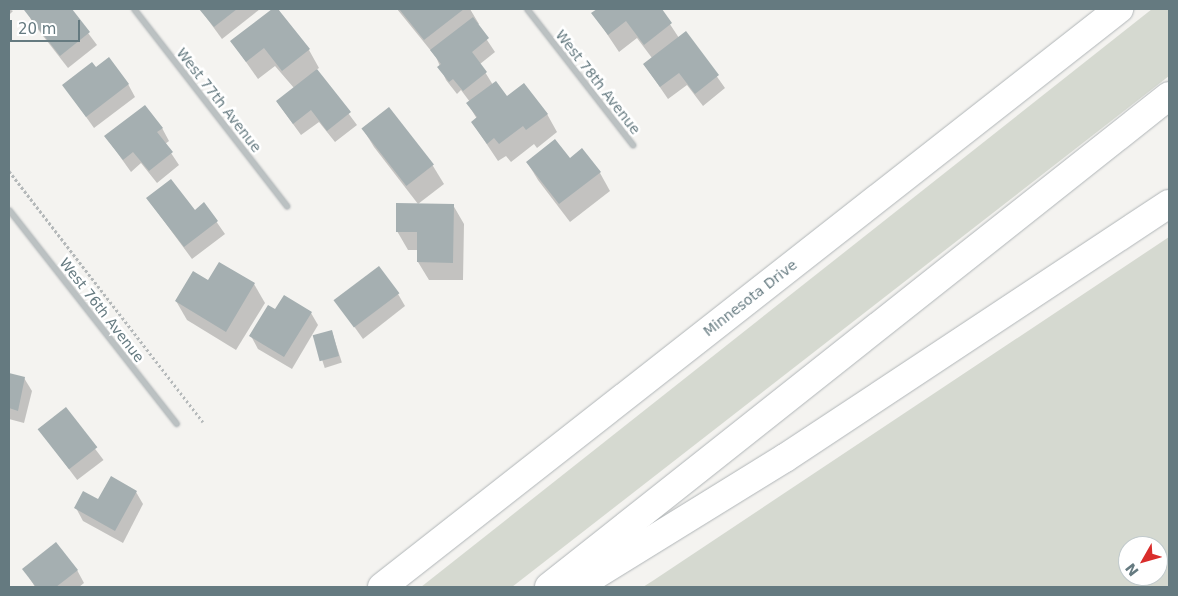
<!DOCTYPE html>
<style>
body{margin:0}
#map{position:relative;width:1178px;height:596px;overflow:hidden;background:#f4f3f0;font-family:"DejaVu Sans",sans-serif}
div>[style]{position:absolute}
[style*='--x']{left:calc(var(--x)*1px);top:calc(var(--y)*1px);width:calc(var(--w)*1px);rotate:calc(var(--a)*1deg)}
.green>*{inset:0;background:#d5d9d0}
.shadow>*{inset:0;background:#0003;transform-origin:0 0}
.building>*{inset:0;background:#a5afb1;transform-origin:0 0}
.path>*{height:3px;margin-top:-1.5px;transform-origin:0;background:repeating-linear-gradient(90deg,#b5b9ba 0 2.5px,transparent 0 5px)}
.roads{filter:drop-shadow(0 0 1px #b0b5b7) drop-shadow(0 0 1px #b0b5b7)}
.minor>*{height:5px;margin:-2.5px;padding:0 2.5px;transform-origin:2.5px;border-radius:2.5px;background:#bbc1c2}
.motorway>*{height:28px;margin:-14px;padding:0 14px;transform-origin:14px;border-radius:14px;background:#fff}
span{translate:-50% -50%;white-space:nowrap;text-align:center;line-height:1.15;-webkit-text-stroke:5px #fff;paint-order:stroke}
.street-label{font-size:14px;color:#657a80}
.frame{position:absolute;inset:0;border:10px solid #657a80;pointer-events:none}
.north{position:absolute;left:1118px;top:536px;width:50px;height:50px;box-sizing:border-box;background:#fff;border:1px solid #c1cacc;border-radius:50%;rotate:232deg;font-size:14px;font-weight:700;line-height:20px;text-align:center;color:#657a80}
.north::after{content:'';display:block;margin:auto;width:18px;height:22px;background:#d92d2b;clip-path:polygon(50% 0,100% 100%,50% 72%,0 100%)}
.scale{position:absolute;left:10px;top:20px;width:70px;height:22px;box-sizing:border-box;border:2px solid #657a80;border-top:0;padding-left:6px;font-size:15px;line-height:18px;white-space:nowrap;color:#657a80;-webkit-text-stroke:4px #fff;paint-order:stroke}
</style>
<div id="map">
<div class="green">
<i style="clip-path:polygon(1152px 9px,1169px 9px,1169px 76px,512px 587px,421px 587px)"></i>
<i style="clip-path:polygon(evenodd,1169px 237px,1169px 587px,643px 587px,654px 580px,1169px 237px,1128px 546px,1158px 546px,1158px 576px,1128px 576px,1128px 546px)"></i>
</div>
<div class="shadow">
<i style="clip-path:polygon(9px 9px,13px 11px,9px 15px)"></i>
<i style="clip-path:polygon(28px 9px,70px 9px,97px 45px,68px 68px,33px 23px,26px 10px)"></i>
<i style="clip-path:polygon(200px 9px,260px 9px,222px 39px)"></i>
<i style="clip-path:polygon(274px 9px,276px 9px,309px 50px,319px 68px,316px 70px,357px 125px,335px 142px,319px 122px,301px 135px,277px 102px,294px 88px,275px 66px,258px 79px,232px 42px)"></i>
<i style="clip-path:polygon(397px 9px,470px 9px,479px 24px,477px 25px,495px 52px,480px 64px,493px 85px,507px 98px,547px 114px,557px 132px,537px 148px,534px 144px,511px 162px,506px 156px,498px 161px,472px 122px,477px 119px,468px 104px,470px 102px,461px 90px,457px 94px,446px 80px,436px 57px)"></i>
<i style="clip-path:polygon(599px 9px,660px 9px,679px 38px,686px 33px,725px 88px,703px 106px,687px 85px,668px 99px,644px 64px,652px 58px,637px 38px,619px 52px,593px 13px)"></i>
<i style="clip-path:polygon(96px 69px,128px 84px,135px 97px,94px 128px,64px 86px)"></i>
<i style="clip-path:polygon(389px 109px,433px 166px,444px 184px,418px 204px,374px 147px,363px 129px)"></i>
<i style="clip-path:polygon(162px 128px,169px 141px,165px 144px,179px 165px,157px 183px,141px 163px,131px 172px,106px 137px)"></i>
<i style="clip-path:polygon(570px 159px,600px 173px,610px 191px,570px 222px,538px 180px,527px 162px)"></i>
<i style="clip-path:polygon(147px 198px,194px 212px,204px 204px,225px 234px,192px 259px)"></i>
<i style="clip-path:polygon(453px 205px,464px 224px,463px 280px,429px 280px,418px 262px,418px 250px,408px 250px,397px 231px)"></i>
<i style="clip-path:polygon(254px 284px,265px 303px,236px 350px,187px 320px,176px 301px)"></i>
<i style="clip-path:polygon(398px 294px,405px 306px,363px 339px,336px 301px)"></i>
<i style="clip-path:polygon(276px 311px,311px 313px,318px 325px,292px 369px,258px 349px,251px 336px)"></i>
<i style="left:332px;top:332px;width:32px;height:18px;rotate:72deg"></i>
<i style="clip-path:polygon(9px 374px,24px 378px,32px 391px,24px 423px,9px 419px)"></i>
<i style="left:65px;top:409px;width:64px;height:33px;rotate:53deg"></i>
<i style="clip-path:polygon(136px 492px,143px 504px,123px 543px,83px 521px,76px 508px)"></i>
<i style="clip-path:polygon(24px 569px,77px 570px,84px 583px,79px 587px,35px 587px)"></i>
</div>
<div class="building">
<i style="clip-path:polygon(26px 9px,72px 9px,90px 32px,60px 56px,24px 10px)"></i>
<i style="clip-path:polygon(199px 9px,237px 9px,214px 27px)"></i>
<i style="clip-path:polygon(272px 9px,278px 9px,310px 49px,282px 71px,264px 48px,246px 62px,230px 41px)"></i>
<i style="clip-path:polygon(399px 9px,464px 9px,424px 40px)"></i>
<i style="clip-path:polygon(597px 9px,662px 9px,672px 23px,644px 45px,626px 21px,608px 35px,591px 13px)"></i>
<i style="clip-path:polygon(473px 17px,489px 38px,472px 52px,487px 72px,463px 91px,453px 79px,449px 82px,437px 67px,441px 64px,430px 50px)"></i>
<i style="clip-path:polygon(686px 31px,719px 75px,695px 94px,679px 73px,660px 87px,643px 64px)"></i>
<i style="clip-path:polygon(109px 57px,129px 84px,86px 117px,62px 85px,92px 62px,96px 67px)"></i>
<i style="clip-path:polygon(317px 69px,351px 112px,327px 131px,311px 110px,293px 124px,276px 101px)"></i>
<i style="clip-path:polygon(496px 81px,507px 96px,524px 83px,548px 114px,526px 130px,523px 126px,499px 144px,494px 138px,487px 144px,471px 122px,477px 117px,466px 103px)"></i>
<i style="clip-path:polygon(145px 105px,163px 128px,157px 132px,173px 152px,149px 171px,133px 152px,123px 160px,104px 136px)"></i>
<i style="left:389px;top:107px;width:73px;height:35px;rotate:52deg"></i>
<i style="clip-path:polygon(555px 139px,570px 158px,582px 148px,601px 172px,559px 204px,526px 162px)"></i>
<i style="clip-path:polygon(171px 179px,195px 210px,204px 202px,218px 221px,184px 247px,146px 198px)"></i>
<i style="clip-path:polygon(396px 203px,454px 204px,453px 263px,417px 262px,417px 232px,396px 232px)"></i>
<i style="clip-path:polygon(219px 262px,255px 283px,226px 332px,175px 301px,193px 271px,208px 280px)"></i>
<i style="left:379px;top:266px;width:34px;height:57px;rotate:53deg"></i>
<i style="clip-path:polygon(284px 295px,312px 312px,284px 357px,249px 336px,268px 305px,275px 309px)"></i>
<i style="left:332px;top:330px;width:27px;height:20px;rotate:75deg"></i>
<i style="clip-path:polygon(9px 373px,25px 377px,18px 411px,9px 408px)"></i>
<i style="left:66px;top:407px;width:51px;height:36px;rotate:52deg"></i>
<i style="clip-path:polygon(111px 476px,137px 491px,115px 531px,74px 508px,83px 491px,98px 499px)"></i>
<i style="clip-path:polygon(56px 542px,78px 570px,56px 587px,36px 587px,22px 569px)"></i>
</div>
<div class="path">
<i style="--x:9;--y:171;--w:317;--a:52.3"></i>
</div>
<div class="roads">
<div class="minor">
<i style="--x:134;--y:9;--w:249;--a:52.2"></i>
<i style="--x:527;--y:9;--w:172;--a:52.1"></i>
<i style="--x:9;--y:210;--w:271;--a:51.9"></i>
</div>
<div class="motorway">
<i style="--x:382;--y:587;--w:937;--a:-38.11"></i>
<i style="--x:549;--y:587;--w:791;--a:-38.38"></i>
<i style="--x:576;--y:587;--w:246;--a:-31.7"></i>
<i style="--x:785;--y:458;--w:460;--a:-33.5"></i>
</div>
</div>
<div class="street-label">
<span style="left:598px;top:82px;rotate:52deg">West 78th Avenue</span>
<span style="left:219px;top:100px;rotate:52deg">West 77th Avenue</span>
<span style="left:750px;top:298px;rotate:-38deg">Minnesota Drive</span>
<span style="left:102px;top:310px;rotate:52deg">West 76th Avenue</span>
</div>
<div class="frame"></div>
<div class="north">N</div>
<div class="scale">20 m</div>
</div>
